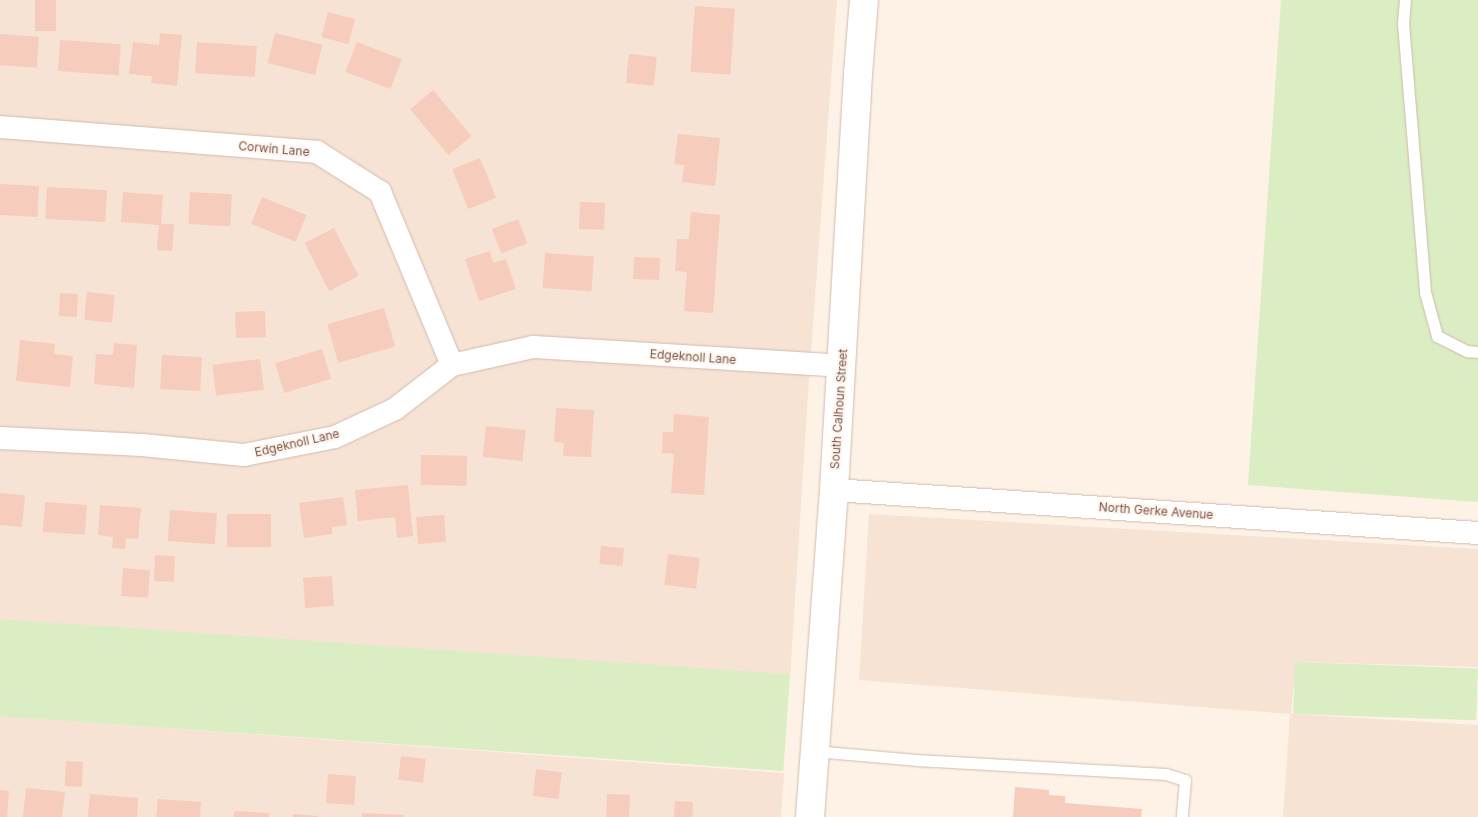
<!DOCTYPE html>
<style>
body{margin:0}
#map{position:relative;width:1478px;height:817px;overflow:hidden;background:#fef2e7;font-family:Inter,sans-serif}
div>[style]{position:absolute}
[style*='--x']{left:calc(var(--x)*1px);top:calc(var(--y)*1px);width:calc(var(--w)*1px);rotate:calc(var(--a)*1deg)}
.residential>*{inset:0;background:#f6e3d4}
.green>*{inset:0;background:#daedc3;transform-origin:0 0}
.building>*{inset:0;background:#f6ccbc;transform-origin:0 0}
.roads{filter:drop-shadow(0 0 1px #d4baae) drop-shadow(0 0 1px #d4baae)}
.service>*{height:11px;margin:-5.5px;padding:0 5.5px;transform-origin:5.5px;border-radius:5.5px;background:#fff}
.minor>*{height:22px;margin:-11px;padding:0 11px;transform-origin:11px;border-radius:11px;background:#fff}
.tertiary>*{height:28px;margin:-14px;padding:0 14px;transform-origin:14px;border-radius:14px;background:#fff}
span{translate:-50% -50%;white-space:nowrap;text-align:center;line-height:1.15;-webkit-text-stroke:4px #fff6ef;paint-order:stroke}
.street-label{font-size:12px;color:#7a5448}
</style>
<div id="map">
<div class="residential">
<i style="clip-path:polygon(0 0,837px 0,809px 379px,790px 679px,0 619px)"></i>
<i style="clip-path:polygon(869px 514px,1478px 549px,1478px 667px,1296px 662px,1291px 714px,1478px 725px,1478px 817px,1283px 817px,1290px 714px,859px 680px)"></i>
<i style="clip-path:polygon(0 716px,784px 773px,781px 817px,0 817px)"></i>
</div>
<div class="green">
<i style="clip-path:polygon(1281px 0,1478px 0,1478px 502px,1248px 485px)"></i>
<i style="left:0;top:619px;width:792px;height:97px;rotate:4deg"></i>
<i style="left:1295px;top:662px;width:183px;height:52px;rotate:2deg"></i>
</div>
<div class="building">
<i style="left:35px;top:0;width:21px;height:31px"></i>
<i style="left:695px;top:6px;width:40px;height:66px;rotate:4deg"></i>
<i style="left:328px;top:12px;width:28px;height:26px;rotate:15deg"></i>
<i style="clip-path:polygon(160px 33px,182px 35px,177px 86px,151px 83px,152px 76px,129px 74px,133px 42px,159px 45px)"></i>
<i style="left:275px;top:33px;width:49px;height:31px;rotate:14deg"></i>
<i style="left:0;top:34px;width:39px;height:31px;rotate:4deg"></i>
<i style="left:60px;top:40px;width:61px;height:31px;rotate:4deg"></i>
<i style="left:197px;top:42px;width:60px;height:31px;rotate:4deg"></i>
<i style="left:357px;top:42px;width:48px;height:32px;rotate:21deg"></i>
<i style="left:629px;top:54px;width:28px;height:29px;rotate:6deg"></i>
<i style="left:433px;top:90px;width:60px;height:30px;rotate:50deg"></i>
<i style="clip-path:polygon(678px 134px,720px 138px,715px 186px,682px 182px,684px 165px,674px 164px)"></i>
<i style="left:480px;top:158px;width:43px;height:30px;rotate:68deg"></i>
<i style="left:0;top:184px;width:39px;height:31px;rotate:3deg"></i>
<i style="left:47px;top:187px;width:60px;height:32px;rotate:3deg"></i>
<i style="clip-path:polygon(123px 192px,163px 195px,161px 224px,174px 224px,172px 251px,157px 250px,159px 225px,121px 222px)"></i>
<i style="left:190px;top:192px;width:42px;height:32px;rotate:3deg"></i>
<i style="left:262px;top:197px;width:48px;height:29px;rotate:22deg"></i>
<i style="left:580px;top:202px;width:25px;height:27px;rotate:2deg"></i>
<i style="clip-path:polygon(691px 212px,720px 215px,713px 313px,684px 311px,687px 272px,675px 271px,677px 239px,689px 239px)"></i>
<i style="left:518px;top:219px;width:26px;height:28px;rotate:69deg"></i>
<i style="left:334px;top:228px;width:54px;height:33px;rotate:63deg"></i>
<i style="clip-path:polygon(490px 251px,493px 263px,506px 259px,516px 289px,479px 301px,465px 259px)"></i>
<i style="left:545px;top:253px;width:49px;height:35px;rotate:4deg"></i>
<i style="left:634px;top:257px;width:26px;height:22px;rotate:2deg"></i>
<i style="left:87px;top:292px;width:28px;height:28px;rotate:6deg"></i>
<i style="left:60px;top:293px;width:18px;height:23px;rotate:3deg"></i>
<i style="left:384px;top:308px;width:40px;height:59px;rotate:74deg"></i>
<i style="left:265px;top:311px;width:26px;height:30px;rotate:88deg"></i>
<i style="clip-path:polygon(20px 340px,55px 344px,54px 354px,73px 356px,70px 387px,16px 381px)"></i>
<i style="clip-path:polygon(114px 343px,137px 345px,134px 388px,94px 384px,96px 354px,113px 355px)"></i>
<i style="left:322px;top:349px;width:31px;height:49px;rotate:73deg"></i>
<i style="left:162px;top:355px;width:40px;height:34px;rotate:3deg"></i>
<i style="left:260px;top:359px;width:31px;height:48px;rotate:83deg"></i>
<i style="clip-path:polygon(556px 408px,594px 410px,591px 457px,563px 456px,564px 443px,554px 442px)"></i>
<i style="clip-path:polygon(674px 414px,709px 417px,704px 495px,671px 493px,674px 454px,662px 453px,663px 432px,673px 432px)"></i>
<i style="left:486px;top:426px;width:40px;height:31px;rotate:6deg"></i>
<i style="left:421px;top:455px;width:46px;height:30px;rotate:1deg"></i>
<i style="clip-path:polygon(408px 485px,413px 536px,397px 538px,395px 517px,358px 521px,355px 490px)"></i>
<i style="left:0;top:493px;width:25px;height:32px;rotate:5deg"></i>
<i style="clip-path:polygon(343px 497px,347px 525px,332px 527px,332px 534px,304px 538px,299px 503px)"></i>
<i style="left:45px;top:502px;width:42px;height:30px;rotate:4deg"></i>
<i style="clip-path:polygon(100px 505px,141px 508px,138px 539px,126px 538px,125px 549px,112px 548px,113px 537px,98px 535px)"></i>
<i style="left:170px;top:510px;width:47px;height:31px;rotate:4deg"></i>
<i style="left:227px;top:514px;width:44px;height:33px"></i>
<i style="left:444px;top:515px;width:27px;height:28px;rotate:86deg"></i>
<i style="left:601px;top:546px;width:23px;height:18px;rotate:5deg"></i>
<i style="left:668px;top:554px;width:32px;height:31px;rotate:7deg"></i>
<i style="left:155px;top:555px;width:20px;height:26px;rotate:3deg"></i>
<i style="left:123px;top:568px;width:27px;height:28px;rotate:4deg"></i>
<i style="left:332px;top:576px;width:30px;height:29px;rotate:86deg"></i>
<i style="left:401px;top:756px;width:25px;height:24px;rotate:7deg"></i>
<i style="left:66px;top:761px;width:17px;height:25px;rotate:3deg"></i>
<i style="left:536px;top:769px;width:26px;height:27px;rotate:7deg"></i>
<i style="left:328px;top:774px;width:28px;height:29px;rotate:4deg"></i>
<i style="clip-path:polygon(1015px 787px,1049px 790px,1049px 795px,1065px 796px,1065px 803px,1142px 809px,1141px 817px,1013px 817px)"></i>
<i style="clip-path:polygon(26px 788px,65px 792px,62px 817px,23px 817px)"></i>
<i style="clip-path:polygon(0 790px,9px 791px,7px 817px,0 817px)"></i>
<i style="clip-path:polygon(90px 794px,138px 798px,137px 817px,88px 817px)"></i>
<i style="left:607px;top:794px;width:23px;height:23px;rotate:2deg"></i>
<i style="clip-path:polygon(158px 799px,201px 802px,200px 817px,156px 817px)"></i>
<i style="left:675px;top:801px;width:18px;height:16px;rotate:3deg"></i>
<i style="clip-path:polygon(234px 811px,269px 813px,269px 817px,234px 817px)"></i>
<i style="clip-path:polygon(362px 813px,404px 815px,404px 817px,362px 817px)"></i>
<i style="clip-path:polygon(293px 814px,318px 816px,318px 817px,293px 817px)"></i>
</div>
<div class="roads">
<div class="service">
<i style="--x:1405;--y:0;--w:23;--a:95"></i>
<i style="--x:1403;--y:23;--w:270;--a:85.3"></i>
<i style="--x:1425;--y:292;--w:46;--a:74.7"></i>
<i style="--x:1437;--y:336;--w:34;--a:27"></i>
<i style="--x:1467;--y:351;--w:11;--a:5"></i>
<i style="--x:814;--y:751;--w:102;--a:5"></i>
<i style="--x:916;--y:760;--w:250;--a:3.2"></i>
<i style="--x:1166;--y:774;--w:20;--a:18"></i>
<i style="--x:1185;--y:780;--w:37;--a:95"></i>
</div>
<div class="minor">
<i style="--x:0;--y:127;--w:318;--a:4.5"></i>
<i style="--x:317;--y:152;--w:75;--a:32.4"></i>
<i style="--x:380;--y:192;--w:187;--a:67.4"></i>
<i style="--x:0;--y:438;--w:142;--a:2.8"></i>
<i style="--x:142;--y:445;--w:102;--a:5.6"></i>
<i style="--x:244;--y:455;--w:93;--a:-11.2"></i>
<i style="--x:335;--y:437;--w:66;--a:-25"></i>
<i style="--x:395;--y:409;--w:72;--a:-37.7"></i>
<i style="--x:452;--y:365;--w:83;--a:-12.5"></i>
<i style="--x:533;--y:347;--w:310;--a:3.5"></i>
<i style="--x:834;--y:490;--w:645;--a:3.82"></i>
</div>
<div class="tertiary">
<i style="--x:810;--y:817;--w:328;--a:-85.8"></i>
<i style="--x:834;--y:490;--w:417;--a:-86.7"></i>
<i style="--x:858;--y:74;--w:74;--a:-85.4"></i>
</div>
</div>
<div class="street-label">
<span style="left:274px;top:149px;rotate:5deg">Corwin Lane</span>
<span style="left:693px;top:357px;rotate:4deg">Edgeknoll Lane</span>
<span style="left:839px;top:409px;rotate:-86deg">South Calhoun Street</span>
<span style="left:297px;top:443px;rotate:-13deg">Edgeknoll Lane</span>
<span style="left:1156px;top:511px;rotate:4deg">North Gerke Avenue</span>
</div>
</div>
